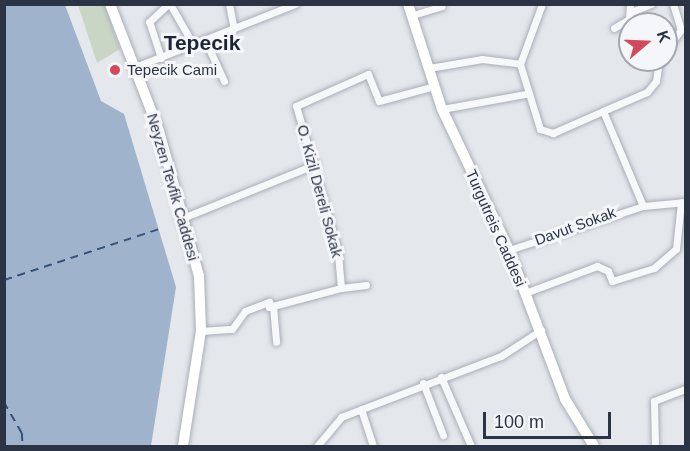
<!DOCTYPE html>
<style>
body{margin:0}
#map{position:relative;width:690px;height:451px;overflow:hidden;background:#e4e7ec;font-family:Helvetica,sans-serif}
div>[style]{position:absolute}
[style*='--x']{left:calc(var(--x)*1px);top:calc(var(--y)*1px);width:calc(var(--w)*1px);rotate:calc(var(--a)*1deg)}
.green>*{inset:0;background:#c9d6c5}
.water>*{inset:0;background:#9fb4cc}
.ferry>*{height:1.5px;margin-top:-0.75px;transform-origin:0;background:repeating-linear-gradient(90deg,#34527a 0 8px,transparent 0 14px)}
.roads{filter:drop-shadow(0 0 2px #a9aeb7) drop-shadow(0 0 2px #a9aeb7)}
.street>*{height:7px;margin:-3.5px;padding:0 3.5px;transform-origin:3.5px;border-radius:3.5px;background:#f7f8fa}
.secondary>*{height:10px;margin:-5px;padding:0 5px;transform-origin:5px;border-radius:5px;background:#fff}
.dots>*{width:16px;height:16px;translate:-50% -50%;box-sizing:border-box;border:3px solid #f4f6f9;border-radius:50%}
span{translate:-50% -50%;white-space:nowrap;text-align:center;line-height:1.15;-webkit-text-stroke:6px #f4f6f9;paint-order:stroke}
.poi-label{font-size:15px;color:#2b3445}
.left{translate:0 -50%;text-align:left}
.street-label{font-size:15px;color:#2b3445}
.district-label{font-size:21px;color:#1d2536;font-weight:700}
.frame{position:absolute;inset:0;border:6px solid #2b3445;pointer-events:none}
.north{position:absolute;left:618px;top:12px;width:60px;height:60px;box-sizing:border-box;background:#f4f6f9;border:2px solid #a4a8b1;border-radius:50%;rotate:71deg;font-size:16px;font-weight:700;line-height:24px;text-align:center;color:#2b3445}
.north::after{content:'';display:block;margin:auto;width:21px;height:27px;background:#d1495b;clip-path:polygon(50% 0,100% 100%,50% 72%,0 100%)}
.scale{position:absolute;left:483px;top:412px;width:128px;height:27px;box-sizing:border-box;border:3px solid #2b3445;border-top:0;padding-left:8px;font-size:18px;line-height:21px;white-space:nowrap;color:#2b3445;-webkit-text-stroke:4px #f4f6f9;paint-order:stroke}
</style>
<div id="map">
<div class="green">
<i style="clip-path:polygon(78px 5px,105px 5px,120px 49px,97px 63px)"></i>
</div>
<div class="water">
<i style="clip-path:polygon(4px 5px,65px 5px,101px 101px,124px 114px,176px 287px,151px 446px,5px 446px)"></i>
</div>
<div class="ferry">
<i style="--x:4;--y:280;--w:163;--a:-18.2"></i>
<i style="--x:4;--y:402;--w:36;--a:60"></i>
<i style="--x:22;--y:433;--w:13;--a:86"></i>
</div>
<div class="roads">
<div class="street">
<i style="--x:170;--y:4;--w:48;--a:60.3"></i>
<i style="--x:229;--y:4;--w:25;--a:79"></i>
<i style="--x:542;--y:4;--w:64;--a:110.1"></i>
<i style="--x:520;--y:64;--w:68;--a:72.9"></i>
<i style="--x:540;--y:129;--w:14;--a:17"></i>
<i style="--x:553;--y:133;--w:55;--a:-23.7"></i>
<i style="--x:631;--y:12;--w:22;--a:-22"></i>
<i style="--x:413;--y:15;--w:30;--a:-17"></i>
<i style="--x:614;--y:28;--w:17;--a:-31"></i>
<i style="--x:629;--y:19;--w:15;--a:-86"></i>
<i style="--x:206;--y:42;--w:43;--a:65.2"></i>
<i style="--x:666;--y:49;--w:24;--a:-52"></i>
<i style="--x:681;--y:30;--w:27;--a:-107"></i>
<i style="--x:161;--y:58;--w:38;--a:-108"></i>
<i style="--x:149;--y:22;--w:26;--a:-43"></i>
<i style="--x:659;--y:60;--w:21;--a:98"></i>
<i style="--x:656;--y:81;--w:14;--a:129"></i>
<i style="--x:647;--y:92;--w:48;--a:156.6"></i>
<i style="--x:603;--y:111;--w:103;--a:67.2"></i>
<i style="--x:643;--y:206;--w:43;--a:-5.3"></i>
<i style="--x:135;--y:67;--w:172;--a:-21.5"></i>
<i style="--x:429;--y:68;--w:54;--a:-9.6"></i>
<i style="--x:482;--y:59;--w:38;--a:7"></i>
<i style="--x:442;--y:109;--w:84;--a:-10.2"></i>
<i style="--x:185;--y:217;--w:141;--a:-22"></i>
<i style="--x:509;--y:250;--w:141;--a:-18.2"></i>
<i style="--x:366;--y:285;--w:25;--a:173"></i>
<i style="--x:341;--y:288;--w:36;--a:-95"></i>
<i style="--x:338;--y:252;--w:152;--a:-106"></i>
<i style="--x:296;--y:106;--w:79;--a:-24"></i>
<i style="--x:368;--y:74;--w:29;--a:68"></i>
<i style="--x:379;--y:101;--w:58;--a:-15"></i>
<i style="--x:525;--y:293;--w:77;--a:-20.6"></i>
<i style="--x:597;--y:266;--w:12;--a:24"></i>
<i style="--x:608;--y:271;--w:11;--a:68"></i>
<i style="--x:612;--y:281;--w:44;--a:-17.2"></i>
<i style="--x:654;--y:268;--w:29;--a:-41"></i>
<i style="--x:676;--y:249;--w:47;--a:-83.9"></i>
<i style="--x:273;--y:306;--w:36;--a:85"></i>
<i style="--x:201;--y:331;--w:31;--a:-4"></i>
<i style="--x:232;--y:329;--w:22;--a:-54"></i>
<i style="--x:245;--y:311;--w:26;--a:-21"></i>
<i style="--x:269;--y:302;--w:5;--a:90"></i>
<i style="--x:269;--y:307;--w:74;--a:-14.8"></i>
<i style="--x:441;--y:377;--w:75;--a:66.5"></i>
<i style="--x:423;--y:383;--w:56;--a:69"></i>
<i style="--x:361;--y:409;--w:39;--a:72"></i>
<i style="--x:317;--y:446;--w:38;--a:-50"></i>
<i style="--x:341;--y:417;--w:171;--a:-20.9"></i>
<i style="--x:501;--y:356;--w:48;--a:-33"></i>
<i style="--x:655;--y:446;--w:45;--a:-91.3"></i>
<i style="--x:654;--y:401;--w:34;--a:-21"></i>
</div>
<div class="secondary">
<i style="--x:110;--y:4;--w:136;--a:68.9"></i>
<i style="--x:159;--y:131;--w:150;--a:74.6"></i>
<i style="--x:199;--y:276;--w:55;--a:87.9"></i>
<i style="--x:201;--y:331;--w:116;--a:98.9"></i>
<i style="--x:408;--y:4;--w:110;--a:72.1"></i>
<i style="--x:442;--y:109;--w:156;--a:64.6"></i>
<i style="--x:509;--y:250;--w:159;--a:69.4"></i>
<i style="--x:565;--y:399;--w:55;--a:58.3"></i>
</div>
</div>
<div class="dots">
<i style="left:115px;top:70px;background:#d1495b"></i>
</div>
<div class="poi-label">
<span class="left" style="left:127px;top:70px">Tepecik Cami</span>
</div>
<div class="street-label">
<span style="left:173px;top:187px;rotate:74deg">Neyzen Tevfik Caddesi</span>
<span style="left:320px;top:191px;rotate:75deg">O. Kizil Dereli Sokak</span>
<span style="left:575px;top:226px;rotate:-20deg">Davut Sokak</span>
<span style="left:496px;top:228px;rotate:66deg">Turgutreis Caddesi</span>
</div>
<div class="district-label">
<span style="left:202px;top:43px">Tepecik</span>
</div>
<div class="frame"></div>
<div class="north">K</div>
<div class="scale">100 m</div>
</div>
